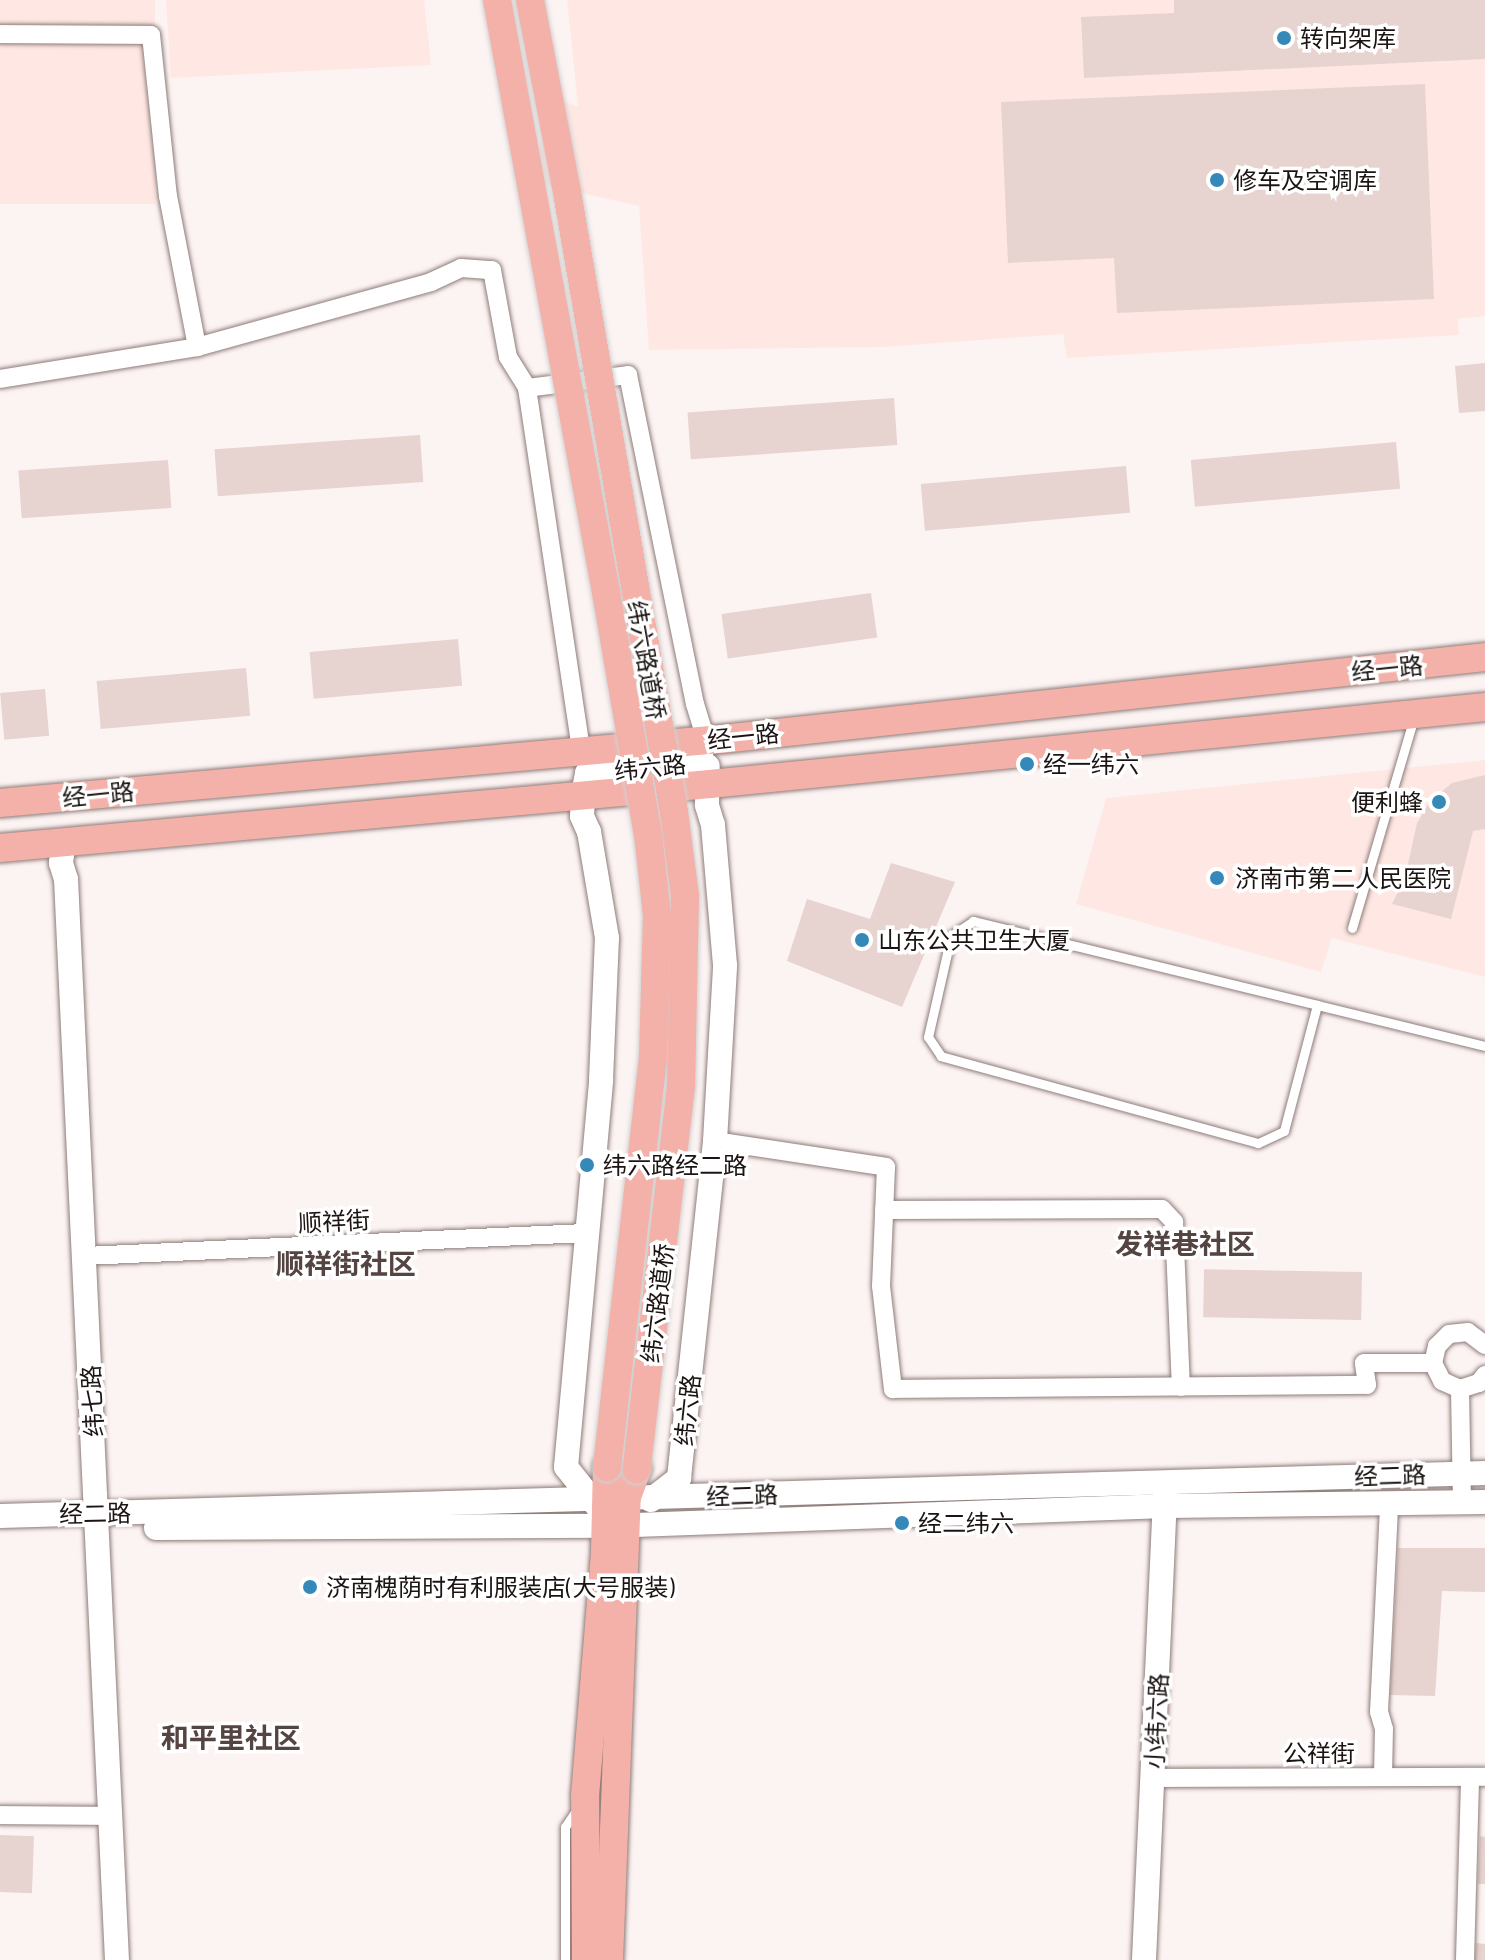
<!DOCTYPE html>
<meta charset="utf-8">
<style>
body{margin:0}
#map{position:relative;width:1485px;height:1960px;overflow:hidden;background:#fcf4f3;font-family:Barlow,"Noto Sans SC",sans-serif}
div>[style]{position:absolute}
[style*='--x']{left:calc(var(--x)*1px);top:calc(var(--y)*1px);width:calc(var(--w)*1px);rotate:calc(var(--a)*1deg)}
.built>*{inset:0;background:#ffe8e4;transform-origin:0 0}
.building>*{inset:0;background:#e7d3cf;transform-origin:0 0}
.roads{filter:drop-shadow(0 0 2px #8e7c79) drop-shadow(0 0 2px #8e7c79)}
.lane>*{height:9px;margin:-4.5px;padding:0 4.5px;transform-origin:4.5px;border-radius:4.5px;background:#fff}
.street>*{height:18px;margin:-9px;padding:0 9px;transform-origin:9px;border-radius:9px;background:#fff}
.secondary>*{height:24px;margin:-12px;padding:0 12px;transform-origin:12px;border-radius:12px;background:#fff}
.primary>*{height:28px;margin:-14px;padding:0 14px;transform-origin:14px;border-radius:14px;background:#f4b1a9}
.bridges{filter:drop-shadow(0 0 2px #d1d0d0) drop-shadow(0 0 2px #d1d0d0)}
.primary-bridge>*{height:28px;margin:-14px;padding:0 14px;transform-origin:14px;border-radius:14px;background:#f4b1a9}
.dots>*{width:22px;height:22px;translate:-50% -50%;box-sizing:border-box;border:4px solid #fff;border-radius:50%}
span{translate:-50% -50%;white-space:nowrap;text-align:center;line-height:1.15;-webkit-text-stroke:7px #fff;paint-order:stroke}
.poi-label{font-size:24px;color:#1b1413}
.left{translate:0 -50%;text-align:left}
.right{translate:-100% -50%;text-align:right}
.street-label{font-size:24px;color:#1b1413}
.quarter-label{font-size:28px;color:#544442;font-weight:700}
</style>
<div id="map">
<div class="built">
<i style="left:0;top:0;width:155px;height:204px"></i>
<i style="clip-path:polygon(166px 0,424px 0,431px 65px,171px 78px)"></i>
<i style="clip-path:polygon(567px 0,1485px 0,1485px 316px,1458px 319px,1459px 335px,1067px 358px,1063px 334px,884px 347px,649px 350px,639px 206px,532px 182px,550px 98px,578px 106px)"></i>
<i style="clip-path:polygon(1485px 760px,1485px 977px,1332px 938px,1321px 972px,1076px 904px,1106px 798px)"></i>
</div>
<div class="building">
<i style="clip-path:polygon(1174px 0,1485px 0,1485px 59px,1084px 78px,1081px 17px,1174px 13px)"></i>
<i style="clip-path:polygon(1425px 84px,1434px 299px,1117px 313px,1114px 258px,1008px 263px,1001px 102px)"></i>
<i style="clip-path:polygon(1485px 363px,1485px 411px,1459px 413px,1455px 366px)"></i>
<i style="left:894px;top:398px;width:47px;height:207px;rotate:86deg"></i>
<i style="left:420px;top:435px;width:47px;height:206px;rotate:86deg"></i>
<i style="left:1396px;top:442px;width:47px;height:206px;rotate:85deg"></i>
<i style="left:168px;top:460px;width:48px;height:150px;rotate:86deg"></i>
<i style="left:1126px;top:466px;width:47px;height:206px;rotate:85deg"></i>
<i style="left:871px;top:593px;width:45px;height:151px;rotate:82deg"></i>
<i style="left:458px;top:639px;width:47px;height:149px;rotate:85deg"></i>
<i style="left:246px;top:668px;width:48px;height:150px;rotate:85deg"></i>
<i style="left:45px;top:689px;width:47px;height:45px;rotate:85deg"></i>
<i style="clip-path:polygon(1485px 775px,1485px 829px,1473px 831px,1451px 919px,1392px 904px,1405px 878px,1417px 823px,1430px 801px,1452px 783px)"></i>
<i style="clip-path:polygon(891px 863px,955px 882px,902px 1007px,787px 961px,807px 899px,870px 919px)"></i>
<i style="left:1362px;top:1272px;width:48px;height:158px;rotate:91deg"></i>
<i style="clip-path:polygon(1398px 1548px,1485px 1548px,1485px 1592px,1442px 1591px,1435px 1696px,1390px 1695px)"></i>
<i style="left:0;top:1835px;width:34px;height:57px;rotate:2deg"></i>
<i style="clip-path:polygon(1480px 1836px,1485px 1837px,1485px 1884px,1478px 1884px)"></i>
<i style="clip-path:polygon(1476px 1943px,1485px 1944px,1485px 1960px,1475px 1960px)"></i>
</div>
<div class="roads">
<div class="lane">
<i style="--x:1352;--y:928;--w:219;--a:-73.6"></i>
<i style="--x:1317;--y:1005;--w:130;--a:104.7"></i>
<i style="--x:1284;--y:1131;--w:29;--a:155"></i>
<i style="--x:1258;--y:1143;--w:329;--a:-164.7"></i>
<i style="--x:941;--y:1056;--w:23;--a:-124"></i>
<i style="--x:928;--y:1037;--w:104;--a:-77.2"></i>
<i style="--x:951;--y:936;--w:27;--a:-34"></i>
<i style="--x:973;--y:921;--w:354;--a:13.7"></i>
<i style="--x:1317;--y:1005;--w:173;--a:13.7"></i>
<i style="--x:565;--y:1960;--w:133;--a:-90"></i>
<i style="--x:565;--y:1827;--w:22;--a:-56"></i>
</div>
<div class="street">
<i style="--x:0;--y:34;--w:151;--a:0.4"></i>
<i style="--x:151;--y:35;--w:162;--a:84"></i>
<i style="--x:168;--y:196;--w:154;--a:79.1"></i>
<i style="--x:0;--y:379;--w:200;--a:-9.2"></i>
<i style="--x:197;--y:347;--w:243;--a:-15.5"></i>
<i style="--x:431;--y:282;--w:33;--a:-25"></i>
<i style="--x:461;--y:268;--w:31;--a:4"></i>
<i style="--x:492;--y:270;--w:88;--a:79.6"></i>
<i style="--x:508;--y:357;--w:36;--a:58"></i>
<i style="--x:527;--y:388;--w:366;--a:81.5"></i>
<i style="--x:527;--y:388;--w:102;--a:-7.3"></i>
<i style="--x:628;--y:375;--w:336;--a:78.5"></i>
<i style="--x:695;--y:704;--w:38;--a:73"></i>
<i style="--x:715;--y:1141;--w:173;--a:8.6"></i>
<i style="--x:886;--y:1167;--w:119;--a:92.4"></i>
<i style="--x:881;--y:1286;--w:104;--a:83.4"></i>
<i style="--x:893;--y:1389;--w:474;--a:-0.5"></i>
<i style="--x:1367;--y:1385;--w:22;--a:-98"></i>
<i style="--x:1364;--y:1363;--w:69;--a:0"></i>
<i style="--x:884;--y:1210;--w:278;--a:-0.2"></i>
<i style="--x:1162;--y:1209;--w:18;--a:47"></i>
<i style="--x:1174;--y:1222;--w:165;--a:87.6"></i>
<i style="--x:85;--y:1256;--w:501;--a:-2.63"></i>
<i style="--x:1485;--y:1345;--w:21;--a:-143"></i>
<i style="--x:1468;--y:1332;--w:19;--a:174"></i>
<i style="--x:1449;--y:1334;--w:17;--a:135"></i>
<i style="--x:1437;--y:1346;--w:17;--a:103"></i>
<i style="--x:1433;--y:1363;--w:20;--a:63"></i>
<i style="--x:1442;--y:1381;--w:20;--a:24"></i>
<i style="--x:1460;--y:1389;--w:20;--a:-18"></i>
<i style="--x:1479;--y:1383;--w:10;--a:-53"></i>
<i style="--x:1460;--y:1389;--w:113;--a:89"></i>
<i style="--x:1383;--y:1776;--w:47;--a:-88.8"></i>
<i style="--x:1384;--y:1729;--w:18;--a:-106"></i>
<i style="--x:1379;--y:1712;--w:208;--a:-87.2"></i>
<i style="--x:1153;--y:1778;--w:332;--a:-0.2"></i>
<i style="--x:0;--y:1815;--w:110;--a:0.5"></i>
<i style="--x:1465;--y:1960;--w:183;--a:-88.4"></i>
</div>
<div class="secondary">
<i style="--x:64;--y:843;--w:20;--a:99"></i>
<i style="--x:61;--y:863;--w:17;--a:73"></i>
<i style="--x:66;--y:879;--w:1082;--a:87.3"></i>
<i style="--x:651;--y:1500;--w:36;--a:-38"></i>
<i style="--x:679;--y:1478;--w:339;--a:-83.9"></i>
<i style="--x:715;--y:1141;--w:176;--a:-86.7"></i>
<i style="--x:725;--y:965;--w:141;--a:-94.9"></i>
<i style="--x:713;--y:825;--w:21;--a:-107"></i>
<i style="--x:707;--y:805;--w:39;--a:-89"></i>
<i style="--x:597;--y:1506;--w:50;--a:-128.5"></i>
<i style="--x:566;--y:1467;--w:389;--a:-84.8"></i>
<i style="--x:601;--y:1080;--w:142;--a:-87.6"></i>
<i style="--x:607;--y:938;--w:108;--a:-99.6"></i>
<i style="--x:589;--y:832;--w:17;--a:-114"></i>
<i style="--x:582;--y:816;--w:22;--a:-87"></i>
<i style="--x:583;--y:794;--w:21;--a:-79"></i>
<i style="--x:587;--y:773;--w:109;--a:-4.7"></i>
<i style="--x:696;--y:764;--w:26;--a:-67"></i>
<i style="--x:0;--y:1516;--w:1486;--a:-1.66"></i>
<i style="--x:156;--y:1528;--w:451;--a:-0.3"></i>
<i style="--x:607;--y:1526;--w:559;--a:-2.05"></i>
<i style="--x:1166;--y:1506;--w:319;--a:-0.7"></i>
<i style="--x:1144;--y:1960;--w:467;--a:-87.4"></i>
</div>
<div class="primary">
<i style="--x:0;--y:803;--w:725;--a:-5.07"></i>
<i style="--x:722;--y:739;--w:767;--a:-6.13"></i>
<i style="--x:0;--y:848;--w:713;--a:-5.15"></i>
<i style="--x:710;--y:784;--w:779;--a:-5.67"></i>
<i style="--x:586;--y:1960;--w:164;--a:-90.3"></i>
<i style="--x:585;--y:1796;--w:245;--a:-85.3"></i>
<i style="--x:605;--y:1552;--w:85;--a:-88.7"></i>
<i style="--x:609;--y:1960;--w:463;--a:-87.8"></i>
<i style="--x:627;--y:1497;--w:30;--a:-70"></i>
</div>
</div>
<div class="bridges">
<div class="primary-bridge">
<i style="--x:497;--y:0;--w:602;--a:79.57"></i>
<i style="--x:606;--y:592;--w:246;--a:80.2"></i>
<i style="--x:648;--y:834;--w:81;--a:83.7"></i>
<i style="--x:657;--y:915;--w:142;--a:91.6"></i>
<i style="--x:653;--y:1057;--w:413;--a:96.4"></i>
<i style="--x:530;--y:0;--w:196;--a:79.1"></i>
<i style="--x:567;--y:192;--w:629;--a:80.21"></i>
<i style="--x:674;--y:812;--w:85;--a:82.5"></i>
<i style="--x:685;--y:896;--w:190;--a:91.2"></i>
<i style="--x:681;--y:1086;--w:386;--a:96.6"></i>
</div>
</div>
<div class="dots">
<i style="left:1284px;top:38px;background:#3589b9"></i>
<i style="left:1217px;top:180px;background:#3589b9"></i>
<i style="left:1027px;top:764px;background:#3589b9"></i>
<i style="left:1439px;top:802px;background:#3589b9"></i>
<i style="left:1217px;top:878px;background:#3589b9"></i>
<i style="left:862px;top:940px;background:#3589b9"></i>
<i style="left:587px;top:1165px;background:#3589b9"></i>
<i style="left:902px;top:1523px;background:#3589b9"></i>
<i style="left:310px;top:1587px;background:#3589b9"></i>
</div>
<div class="poi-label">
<span class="left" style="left:1300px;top:38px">转向架库</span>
<span class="left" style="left:1233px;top:180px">修车及空调库</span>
<span class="left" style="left:1043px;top:764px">经一纬六</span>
<span class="right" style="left:1423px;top:802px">便利蜂</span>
<span class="left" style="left:1235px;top:878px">济南市第二人民医院</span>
<span class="left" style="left:878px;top:940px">山东公共卫生大厦</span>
<span class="left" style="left:603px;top:1165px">纬六路经二路</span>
<span class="left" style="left:918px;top:1523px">经二纬六</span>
<span class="left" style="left:326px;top:1587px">济南槐荫时有利服装店(大号服装)</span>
</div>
<div class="street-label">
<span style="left:647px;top:660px;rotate:80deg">纬六路道桥</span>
<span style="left:1387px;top:668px;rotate:-6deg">经一路</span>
<span style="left:743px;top:736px;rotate:-6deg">经一路</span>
<span style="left:650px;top:767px;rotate:-6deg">纬六路</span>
<span style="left:98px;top:794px;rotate:-6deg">经一路</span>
<span style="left:334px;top:1221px;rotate:-3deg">顺祥街</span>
<span style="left:657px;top:1303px;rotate:-83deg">纬六路道桥</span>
<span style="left:92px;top:1401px;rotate:-93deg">纬七路</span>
<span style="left:687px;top:1410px;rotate:-84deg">纬六路</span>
<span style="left:1390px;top:1475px;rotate:-2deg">经二路</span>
<span style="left:742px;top:1495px;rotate:-2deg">经二路</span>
<span style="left:95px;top:1513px;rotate:-1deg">经二路</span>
<span style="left:1156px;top:1721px;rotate:-87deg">小纬六路</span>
<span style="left:1319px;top:1753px">公祥街</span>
</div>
<div class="quarter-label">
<span style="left:1185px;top:1243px">发祥巷社区</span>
<span style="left:346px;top:1263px">顺祥街社区</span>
<span style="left:231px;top:1737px">和平里社区</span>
</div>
</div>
